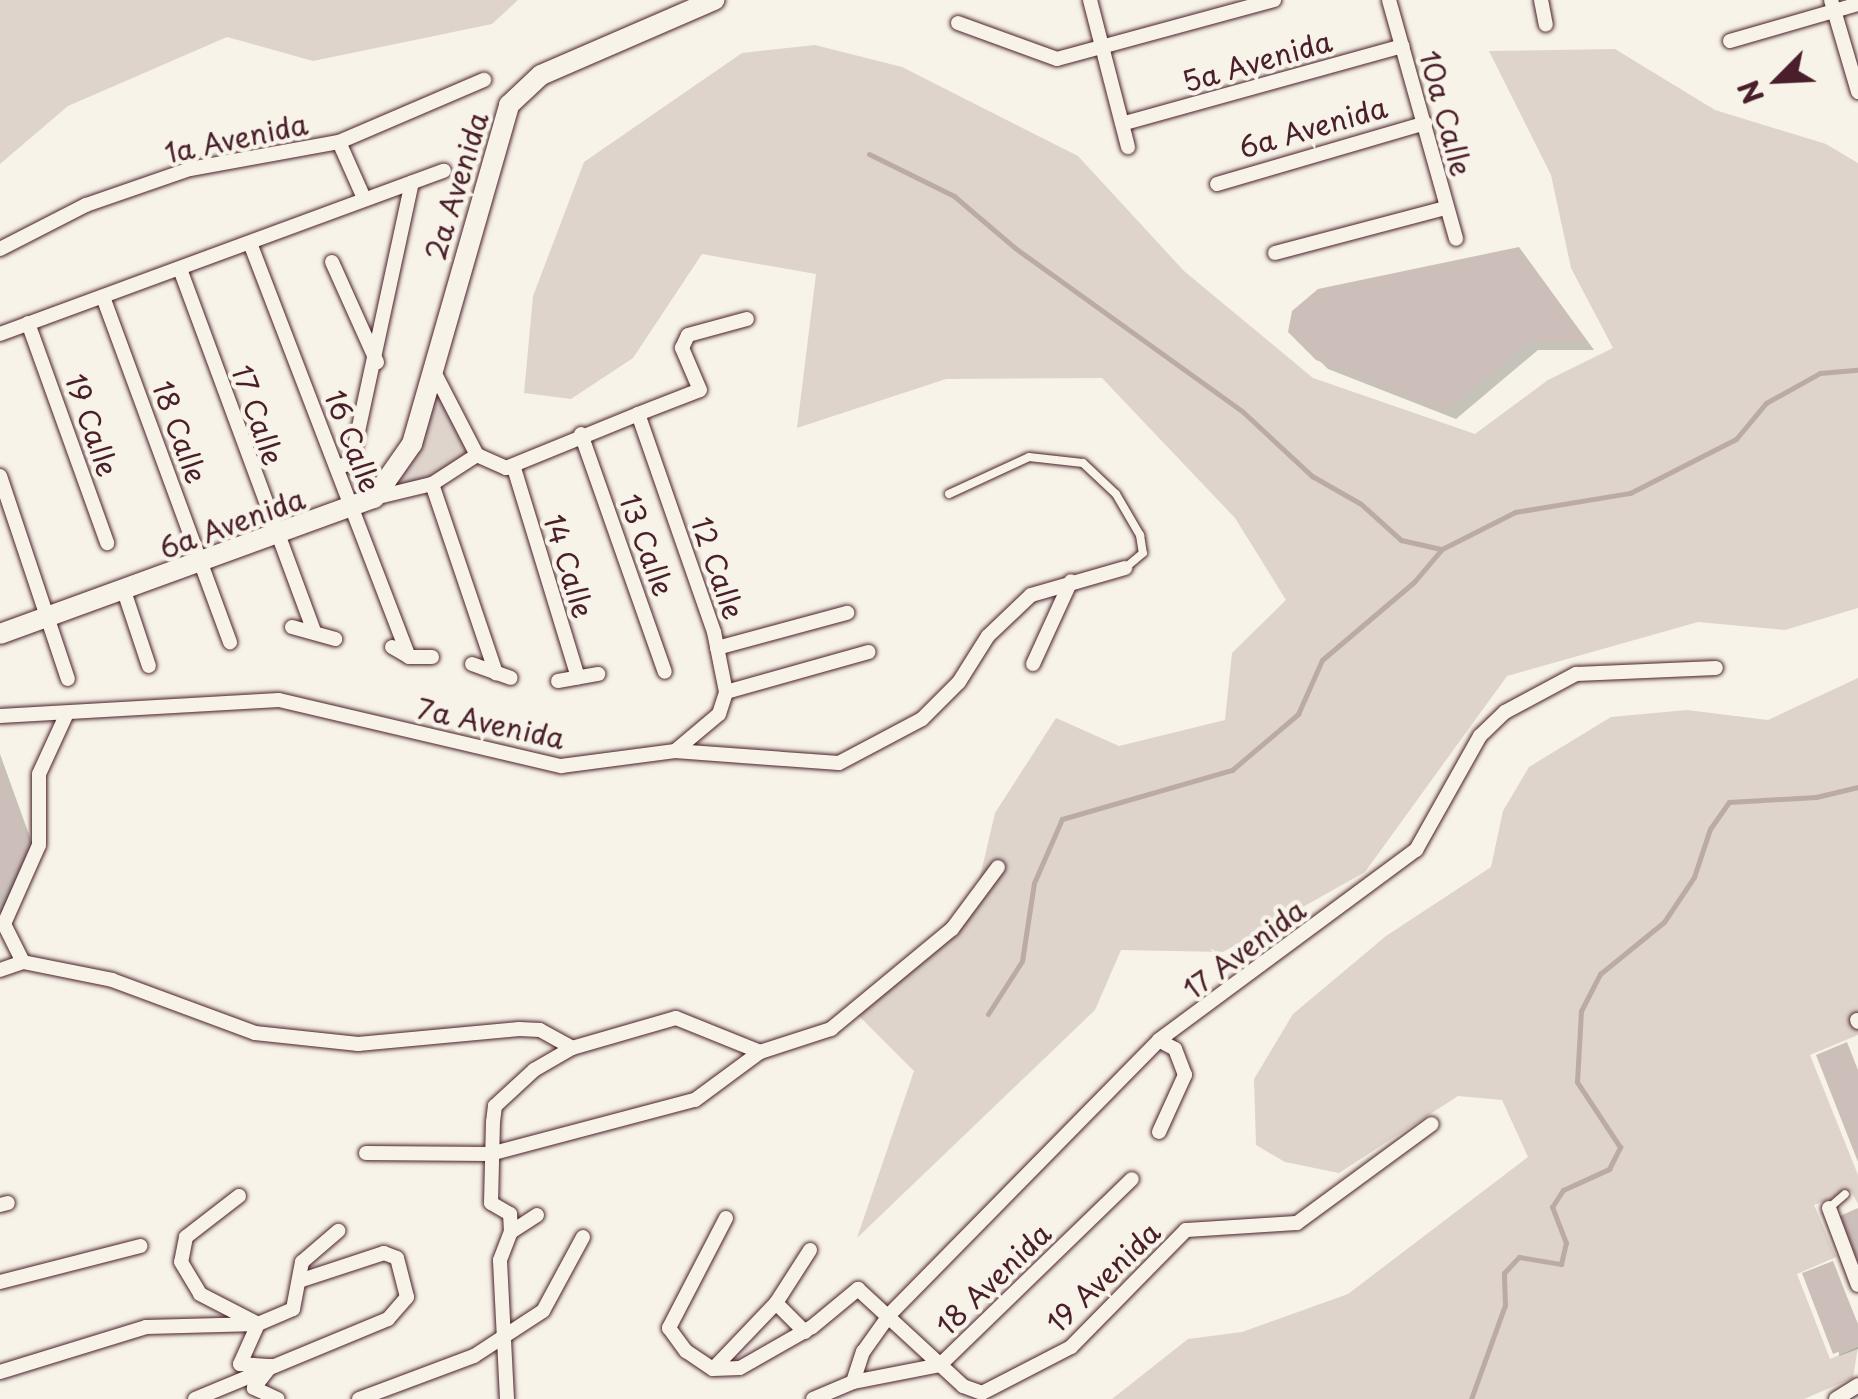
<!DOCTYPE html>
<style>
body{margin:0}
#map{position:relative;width:1858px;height:1399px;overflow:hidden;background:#f7f3e8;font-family:"Playpen Sans",sans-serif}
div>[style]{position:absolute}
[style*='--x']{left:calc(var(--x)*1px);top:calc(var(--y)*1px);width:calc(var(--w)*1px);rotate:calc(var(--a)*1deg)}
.green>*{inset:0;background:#ded4cc}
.shadow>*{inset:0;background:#0003}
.stream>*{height:5px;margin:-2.5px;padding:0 2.5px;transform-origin:2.5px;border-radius:2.5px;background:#bcaaa7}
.building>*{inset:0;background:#ccbfb9}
.roads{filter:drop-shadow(0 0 2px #4a1f2b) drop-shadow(0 0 2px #4a1f2b)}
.lane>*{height:8px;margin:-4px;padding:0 4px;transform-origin:4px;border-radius:4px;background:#f7f3e8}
.street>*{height:14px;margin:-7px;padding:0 7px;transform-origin:7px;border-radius:7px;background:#f7f3e8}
.secondary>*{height:20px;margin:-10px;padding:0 10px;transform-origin:10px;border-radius:10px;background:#f7f3e8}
span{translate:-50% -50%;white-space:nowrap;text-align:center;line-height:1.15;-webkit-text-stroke:9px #f7f3e8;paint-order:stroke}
.street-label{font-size:28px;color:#4a1f2b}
.north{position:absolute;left:1728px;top:30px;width:100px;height:100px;-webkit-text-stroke:8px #f7f3e8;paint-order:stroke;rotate:246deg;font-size:28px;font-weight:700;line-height:40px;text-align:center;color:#4a1f2b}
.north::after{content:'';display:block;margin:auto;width:35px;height:45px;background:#4a1f2b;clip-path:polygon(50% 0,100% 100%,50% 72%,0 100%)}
</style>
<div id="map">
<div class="green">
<i style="clip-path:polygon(0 0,518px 0,492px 24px,313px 61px,227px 37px,68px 106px,0 164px)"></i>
<i style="clip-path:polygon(815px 45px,902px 67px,1078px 156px,1184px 271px,1313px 378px,1475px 434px,1548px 380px,1613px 348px,1571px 268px,1551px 175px,1489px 51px,1615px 49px,1715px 110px,1826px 144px,1858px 163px,1858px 608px,1785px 630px,1698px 622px,1507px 676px,1365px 872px,1223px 952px,1121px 950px,1095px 1010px,857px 1238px,914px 1071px,858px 1015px,973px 907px,995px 813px,1056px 718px,1119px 746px,1225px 720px,1232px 653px,1286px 600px,1235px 518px,1102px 378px,946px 379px,797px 428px,816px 274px,702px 254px,633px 358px,571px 399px,524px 393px,533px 296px,584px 162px,742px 53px)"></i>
<i style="clip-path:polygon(431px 371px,477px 455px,428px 485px,379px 498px,407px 456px)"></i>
<i style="clip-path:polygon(1858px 678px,1858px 1035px,1810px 1055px,1858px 1175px,1858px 1204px,1851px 1191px,1814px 1205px,1836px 1257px,1797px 1274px,1830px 1359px,1858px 1347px,1853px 1378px,1804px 1399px,1112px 1399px,1188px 1339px,1242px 1332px,1348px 1294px,1528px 1157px,1502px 1100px,1458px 1096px,1339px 1173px,1285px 1162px,1256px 1145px,1254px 1079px,1293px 1014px,1386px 936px,1491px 867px,1503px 811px,1529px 767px,1611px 717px,1687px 710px,1768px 720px)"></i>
</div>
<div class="shadow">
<i style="clip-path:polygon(1527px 259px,1594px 350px,1538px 350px,1456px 419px,1328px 369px,1290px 331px)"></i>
<i style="clip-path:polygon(0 754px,36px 854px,0 915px)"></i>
<i style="clip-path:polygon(1833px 1264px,1858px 1324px,1858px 1349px,1839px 1356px)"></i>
</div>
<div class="stream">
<i style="--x:869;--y:154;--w:95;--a:26.3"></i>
<i style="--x:954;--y:196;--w:80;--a:40.4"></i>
<i style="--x:1015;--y:248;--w:279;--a:35.7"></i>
<i style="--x:1242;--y:411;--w:96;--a:42.9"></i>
<i style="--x:1312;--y:476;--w:56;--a:29.7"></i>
<i style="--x:1361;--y:504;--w:54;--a:42"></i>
<i style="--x:1401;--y:540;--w:41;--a:12.7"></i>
<i style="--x:988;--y:1014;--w:63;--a:-57.3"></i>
<i style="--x:1022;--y:961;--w:79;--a:-81.3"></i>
<i style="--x:1034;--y:883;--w:70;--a:-66.4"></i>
<i style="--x:1062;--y:819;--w:177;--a:-16.1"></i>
<i style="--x:1232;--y:770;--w:87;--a:-40.3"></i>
<i style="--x:1298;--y:714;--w:59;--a:-66"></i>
<i style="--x:1322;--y:660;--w:121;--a:-40.3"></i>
<i style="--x:1414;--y:582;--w:43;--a:-49.7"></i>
<i style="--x:1442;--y:549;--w:82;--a:-26.9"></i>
<i style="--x:1515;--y:512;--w:117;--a:-9.4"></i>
<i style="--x:1630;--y:493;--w:119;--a:-27"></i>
<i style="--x:1736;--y:439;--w:47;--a:-50.2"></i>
<i style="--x:1766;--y:403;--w:62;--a:-29.1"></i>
<i style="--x:1820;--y:373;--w:38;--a:-5"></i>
<i style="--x:1471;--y:1399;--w:100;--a:-70.1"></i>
<i style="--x:1505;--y:1305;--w:32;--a:-92"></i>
<i style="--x:1504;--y:1273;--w:22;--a:-47"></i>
<i style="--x:1519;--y:1257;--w:43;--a:9.5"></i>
<i style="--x:1561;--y:1264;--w:22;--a:-77"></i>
<i style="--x:1566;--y:1243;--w:39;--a:-111"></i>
<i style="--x:1552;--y:1207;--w:20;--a:-57"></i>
<i style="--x:1563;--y:1190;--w:51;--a:-24.5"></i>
<i style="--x:1609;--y:1169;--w:25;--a:-63"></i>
<i style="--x:1620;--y:1147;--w:78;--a:-123.5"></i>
<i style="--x:1577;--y:1082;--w:71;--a:-86.8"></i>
<i style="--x:1581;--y:1011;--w:42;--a:-62.8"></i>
<i style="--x:1600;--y:974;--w:82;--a:-39.1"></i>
<i style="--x:1664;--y:922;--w:54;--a:-56.3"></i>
<i style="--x:1694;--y:877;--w:51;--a:-71.6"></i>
<i style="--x:1710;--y:829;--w:33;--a:-55"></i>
<i style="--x:1729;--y:802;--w:87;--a:-3.3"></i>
<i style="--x:1816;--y:797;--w:43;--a:-13.4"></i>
</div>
<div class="building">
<i style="clip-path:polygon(1519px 247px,1588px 342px,1529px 342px,1446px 412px,1316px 360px,1288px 332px,1292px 311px,1318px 289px)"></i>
<i style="clip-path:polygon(0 762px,31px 847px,0 898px)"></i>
<i style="clip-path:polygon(1847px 1042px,1858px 1070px,1858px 1162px,1816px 1055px)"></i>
<i style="clip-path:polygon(1858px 1208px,1858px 1262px,1840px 1216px)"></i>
<i style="clip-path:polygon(1833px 1261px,1858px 1325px,1858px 1344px,1833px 1354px,1802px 1273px)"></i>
</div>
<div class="roads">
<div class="lane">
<i style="--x:949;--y:494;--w:88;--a:-24.8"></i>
<i style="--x:1029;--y:457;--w:54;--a:6.3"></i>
<i style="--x:1083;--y:463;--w:45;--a:43.2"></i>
<i style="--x:1116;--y:494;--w:48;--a:59.7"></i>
<i style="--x:1140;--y:535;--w:18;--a:81"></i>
<i style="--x:1143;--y:553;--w:23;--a:140"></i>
<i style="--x:1829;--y:1208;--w:21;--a:-41"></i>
</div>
<div class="street">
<i style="--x:1090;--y:0;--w:152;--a:75.5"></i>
<i style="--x:1389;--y:0;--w:248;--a:74.3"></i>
<i style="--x:1541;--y:0;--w:25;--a:79"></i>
<i style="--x:1831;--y:0;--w:96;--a:73.6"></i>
<i style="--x:958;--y:23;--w:105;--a:20"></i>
<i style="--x:1057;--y:59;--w:225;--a:-15.2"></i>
<i style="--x:1730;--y:41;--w:133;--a:-16.1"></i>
<i style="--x:1125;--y:123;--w:288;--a:-15.5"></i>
<i style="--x:339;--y:142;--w:59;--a:66"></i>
<i style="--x:1217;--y:184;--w:217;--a:-16.3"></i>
<i style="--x:250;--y:243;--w:443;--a:69"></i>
<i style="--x:0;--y:249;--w:97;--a:-27.1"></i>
<i style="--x:86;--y:205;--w:110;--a:-19.1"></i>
<i style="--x:190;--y:169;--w:151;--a:-10.3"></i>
<i style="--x:339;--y:142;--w:158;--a:-23.2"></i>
<i style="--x:1275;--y:253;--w:176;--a:-14.8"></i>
<i style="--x:332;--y:262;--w:110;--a:65.8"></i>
<i style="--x:180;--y:269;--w:387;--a:69.7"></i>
<i style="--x:103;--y:297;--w:368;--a:69.8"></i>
<i style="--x:28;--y:323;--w:234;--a:70.2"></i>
<i style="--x:0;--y:334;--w:473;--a:-20.2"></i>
<i style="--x:432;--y:368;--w:98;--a:62.7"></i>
<i style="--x:477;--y:455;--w:32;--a:24"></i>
<i style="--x:506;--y:468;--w:143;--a:-22.2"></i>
<i style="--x:581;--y:434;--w:252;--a:70.6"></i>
<i style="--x:338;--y:466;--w:13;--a:-9"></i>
<i style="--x:351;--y:464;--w:288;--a:-77.8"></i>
<i style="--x:514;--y:468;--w:219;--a:73"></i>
<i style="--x:0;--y:476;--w:214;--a:71.5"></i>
<i style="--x:432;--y:484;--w:200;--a:71.3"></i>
<i style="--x:374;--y:498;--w:60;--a:-13.6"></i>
<i style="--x:432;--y:484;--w:54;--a:-32.8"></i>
<i style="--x:124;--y:591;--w:79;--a:71.6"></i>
<i style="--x:292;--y:627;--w:45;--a:15.6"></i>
<i style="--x:392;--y:647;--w:20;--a:30"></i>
<i style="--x:409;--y:657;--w:23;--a:0"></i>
<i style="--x:717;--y:648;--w:135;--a:-15.1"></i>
<i style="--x:472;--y:664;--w:41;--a:19.7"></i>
<i style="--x:1033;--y:664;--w:91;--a:-65.4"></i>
<i style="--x:558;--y:681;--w:41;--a:-9.9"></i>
<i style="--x:726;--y:692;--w:148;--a:-15.7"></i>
<i style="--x:0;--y:716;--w:279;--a:-3.3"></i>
<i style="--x:279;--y:700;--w:290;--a:13.2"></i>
<i style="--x:561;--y:766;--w:115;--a:-7.5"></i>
<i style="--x:675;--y:751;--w:164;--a:4.2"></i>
<i style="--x:839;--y:763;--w:94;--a:-27.9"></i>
<i style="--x:922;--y:719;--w:52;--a:-45"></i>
<i style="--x:959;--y:682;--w:54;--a:-57.8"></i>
<i style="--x:988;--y:636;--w:59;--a:-43.6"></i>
<i style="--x:1031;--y:595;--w:98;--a:-16"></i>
<i style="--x:675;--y:751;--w:57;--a:-40.1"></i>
<i style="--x:719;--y:714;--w:23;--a:-72"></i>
<i style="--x:726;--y:692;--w:61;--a:-101.3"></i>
<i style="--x:714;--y:632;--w:231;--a:-109.2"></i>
<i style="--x:638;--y:414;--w:66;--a:-21.2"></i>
<i style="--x:700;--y:390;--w:46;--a:-113.2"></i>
<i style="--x:682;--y:348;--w:14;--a:-65"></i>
<i style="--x:688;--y:335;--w:61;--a:-15.2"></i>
<i style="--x:23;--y:962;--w:42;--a:-116.6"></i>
<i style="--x:4;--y:924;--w:86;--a:-66.1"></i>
<i style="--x:39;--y:845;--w:71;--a:-90"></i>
<i style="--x:39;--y:774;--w:67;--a:-65.3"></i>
<i style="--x:0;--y:970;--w:24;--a:-19"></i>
<i style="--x:23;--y:962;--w:91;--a:11.4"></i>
<i style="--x:112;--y:980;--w:153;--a:20.3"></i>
<i style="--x:255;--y:1033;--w:104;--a:6.1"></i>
<i style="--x:358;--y:1044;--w:162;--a:-5.3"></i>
<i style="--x:519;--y:1029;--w:21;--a:3"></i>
<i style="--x:540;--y:1030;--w:37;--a:29"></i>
<i style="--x:1857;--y:1020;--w:2;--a:63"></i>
<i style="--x:1159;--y:1132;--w:63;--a:-65.5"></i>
<i style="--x:1185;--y:1075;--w:28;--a:-111"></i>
<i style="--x:1175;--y:1049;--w:18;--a:-151"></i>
<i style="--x:366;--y:1153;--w:124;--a:0.5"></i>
<i style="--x:490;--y:1154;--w:212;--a:-14.8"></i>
<i style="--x:695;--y:1100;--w:81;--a:-36.4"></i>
<i style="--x:760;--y:1052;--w:75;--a:-17.9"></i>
<i style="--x:831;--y:1029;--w:157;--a:-39.6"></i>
<i style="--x:952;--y:929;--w:77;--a:-53.4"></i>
<i style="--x:239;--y:1196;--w:67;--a:142.3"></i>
<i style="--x:186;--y:1237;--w:25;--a:101"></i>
<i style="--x:181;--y:1262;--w:37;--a:59"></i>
<i style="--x:200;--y:1294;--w:65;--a:27.3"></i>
<i style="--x:258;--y:1324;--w:44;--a:114.2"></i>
<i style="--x:240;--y:1364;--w:31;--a:4"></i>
<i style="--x:271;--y:1366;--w:28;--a:128"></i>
<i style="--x:254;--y:1388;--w:26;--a:25"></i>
<i style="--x:0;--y:1205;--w:8;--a:-14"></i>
<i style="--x:1829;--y:1208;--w:82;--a:69.4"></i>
<i style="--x:726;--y:1218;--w:124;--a:117.4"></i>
<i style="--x:669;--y:1328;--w:29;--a:54"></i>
<i style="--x:686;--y:1351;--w:32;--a:34"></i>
<i style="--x:713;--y:1369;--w:27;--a:-2"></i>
<i style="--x:740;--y:1368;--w:83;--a:-29.7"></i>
<i style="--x:812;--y:1327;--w:60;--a:-39.6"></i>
<i style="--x:858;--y:1289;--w:143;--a:42.7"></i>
<i style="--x:963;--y:1386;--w:20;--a:20"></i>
<i style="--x:982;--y:1393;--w:100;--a:-27.3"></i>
<i style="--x:1071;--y:1347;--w:164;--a:-45.5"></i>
<i style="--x:1186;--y:1230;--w:111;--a:-3.6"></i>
<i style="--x:1297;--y:1223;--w:167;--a:-36.3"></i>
<i style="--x:511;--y:1232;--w:18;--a:-93"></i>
<i style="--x:510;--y:1214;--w:22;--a:-150"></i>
<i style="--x:491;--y:1203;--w:81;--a:-88.6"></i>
<i style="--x:493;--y:1122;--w:16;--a:-83"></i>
<i style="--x:495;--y:1106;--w:53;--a:-42.7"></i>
<i style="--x:534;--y:1070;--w:44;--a:-30.1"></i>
<i style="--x:572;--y:1048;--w:108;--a:-16.1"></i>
<i style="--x:676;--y:1018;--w:91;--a:22"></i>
<i style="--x:0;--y:1282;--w:145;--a:-14.4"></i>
<i style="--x:776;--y:1303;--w:41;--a:45"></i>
<i style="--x:713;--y:1369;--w:91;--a:-46.3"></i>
<i style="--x:776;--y:1303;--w:63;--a:-57.3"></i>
<i style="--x:0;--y:1372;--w:153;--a:-17.1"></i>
<i style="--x:146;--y:1327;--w:112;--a:-1.5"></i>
<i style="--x:258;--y:1324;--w:38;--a:-23"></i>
<i style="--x:293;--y:1309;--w:48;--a:-79.2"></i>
<i style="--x:302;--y:1262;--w:48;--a:-40.7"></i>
<i style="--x:853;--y:1382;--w:32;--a:-72"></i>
<i style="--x:863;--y:1352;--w:47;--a:-54.6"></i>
<i style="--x:890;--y:1314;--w:384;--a:-45.5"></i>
<i style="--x:1159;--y:1040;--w:320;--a:-36.5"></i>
<i style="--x:1416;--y:850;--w:131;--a:-60.7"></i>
<i style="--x:1480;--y:736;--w:35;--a:-44"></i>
<i style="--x:1505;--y:712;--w:81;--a:-28.2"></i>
<i style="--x:1576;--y:674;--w:140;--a:-2.5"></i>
<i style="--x:195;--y:1399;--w:209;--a:-22.5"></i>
<i style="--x:388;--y:1319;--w:29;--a:-49"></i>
<i style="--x:407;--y:1297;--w:40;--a:-104.4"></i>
<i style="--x:397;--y:1258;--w:14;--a:-159"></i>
<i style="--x:384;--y:1253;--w:86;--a:161.8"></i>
<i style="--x:359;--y:1399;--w:123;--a:-20.5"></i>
<i style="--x:474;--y:1356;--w:82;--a:-33.1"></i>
<i style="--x:543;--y:1311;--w:84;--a:-61.6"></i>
<i style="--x:507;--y:1399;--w:139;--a:-92.9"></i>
<i style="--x:500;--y:1260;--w:30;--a:-69"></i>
<i style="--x:511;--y:1232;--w:31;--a:-33"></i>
<i style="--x:813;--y:1399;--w:43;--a:-23"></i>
<i style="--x:853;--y:1382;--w:89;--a:-11.1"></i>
<i style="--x:940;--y:1365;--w:267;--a:-44.1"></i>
<i style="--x:1836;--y:1399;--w:26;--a:-32"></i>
</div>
<div class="secondary">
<i style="--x:0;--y:634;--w:398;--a:-20"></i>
<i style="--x:374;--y:498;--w:66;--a:-54.9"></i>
<i style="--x:412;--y:444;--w:353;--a:-74"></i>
<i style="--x:509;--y:105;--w:44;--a:-43.2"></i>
<i style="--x:541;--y:75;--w:189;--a:-23.4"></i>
</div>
</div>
<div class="street-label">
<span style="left:1257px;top:61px;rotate:-16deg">5a Avenida</span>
<span style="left:1446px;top:113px;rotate:75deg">10a Calle</span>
<span style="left:1313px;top:127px;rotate:-16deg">6a Avenida</span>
<span style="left:236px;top:138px;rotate:-12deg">1a Avenida</span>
<span style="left:456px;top:186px;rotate:-73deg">2a Avenida</span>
<span style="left:258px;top:415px;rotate:71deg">17 Calle</span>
<span style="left:92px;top:425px;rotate:71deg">19 Calle</span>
<span style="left:180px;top:432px;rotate:70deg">18 Calle</span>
<span style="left:353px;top:441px;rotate:69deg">16 Calle</span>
<span style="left:232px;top:523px;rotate:-20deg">6a Avenida</span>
<span style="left:647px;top:545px;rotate:70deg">13 Calle</span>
<span style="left:569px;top:566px;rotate:73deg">14 Calle</span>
<span style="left:718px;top:568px;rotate:71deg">12 Calle</span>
<span style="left:491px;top:723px;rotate:12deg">7a Avenida</span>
<span style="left:1244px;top:949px;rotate:-37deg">17 Avenida</span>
<span style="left:1103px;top:1277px;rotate:-44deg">19 Avenida</span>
<span style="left:993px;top:1279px;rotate:-44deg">18 Avenida</span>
</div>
<div class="north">N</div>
</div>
